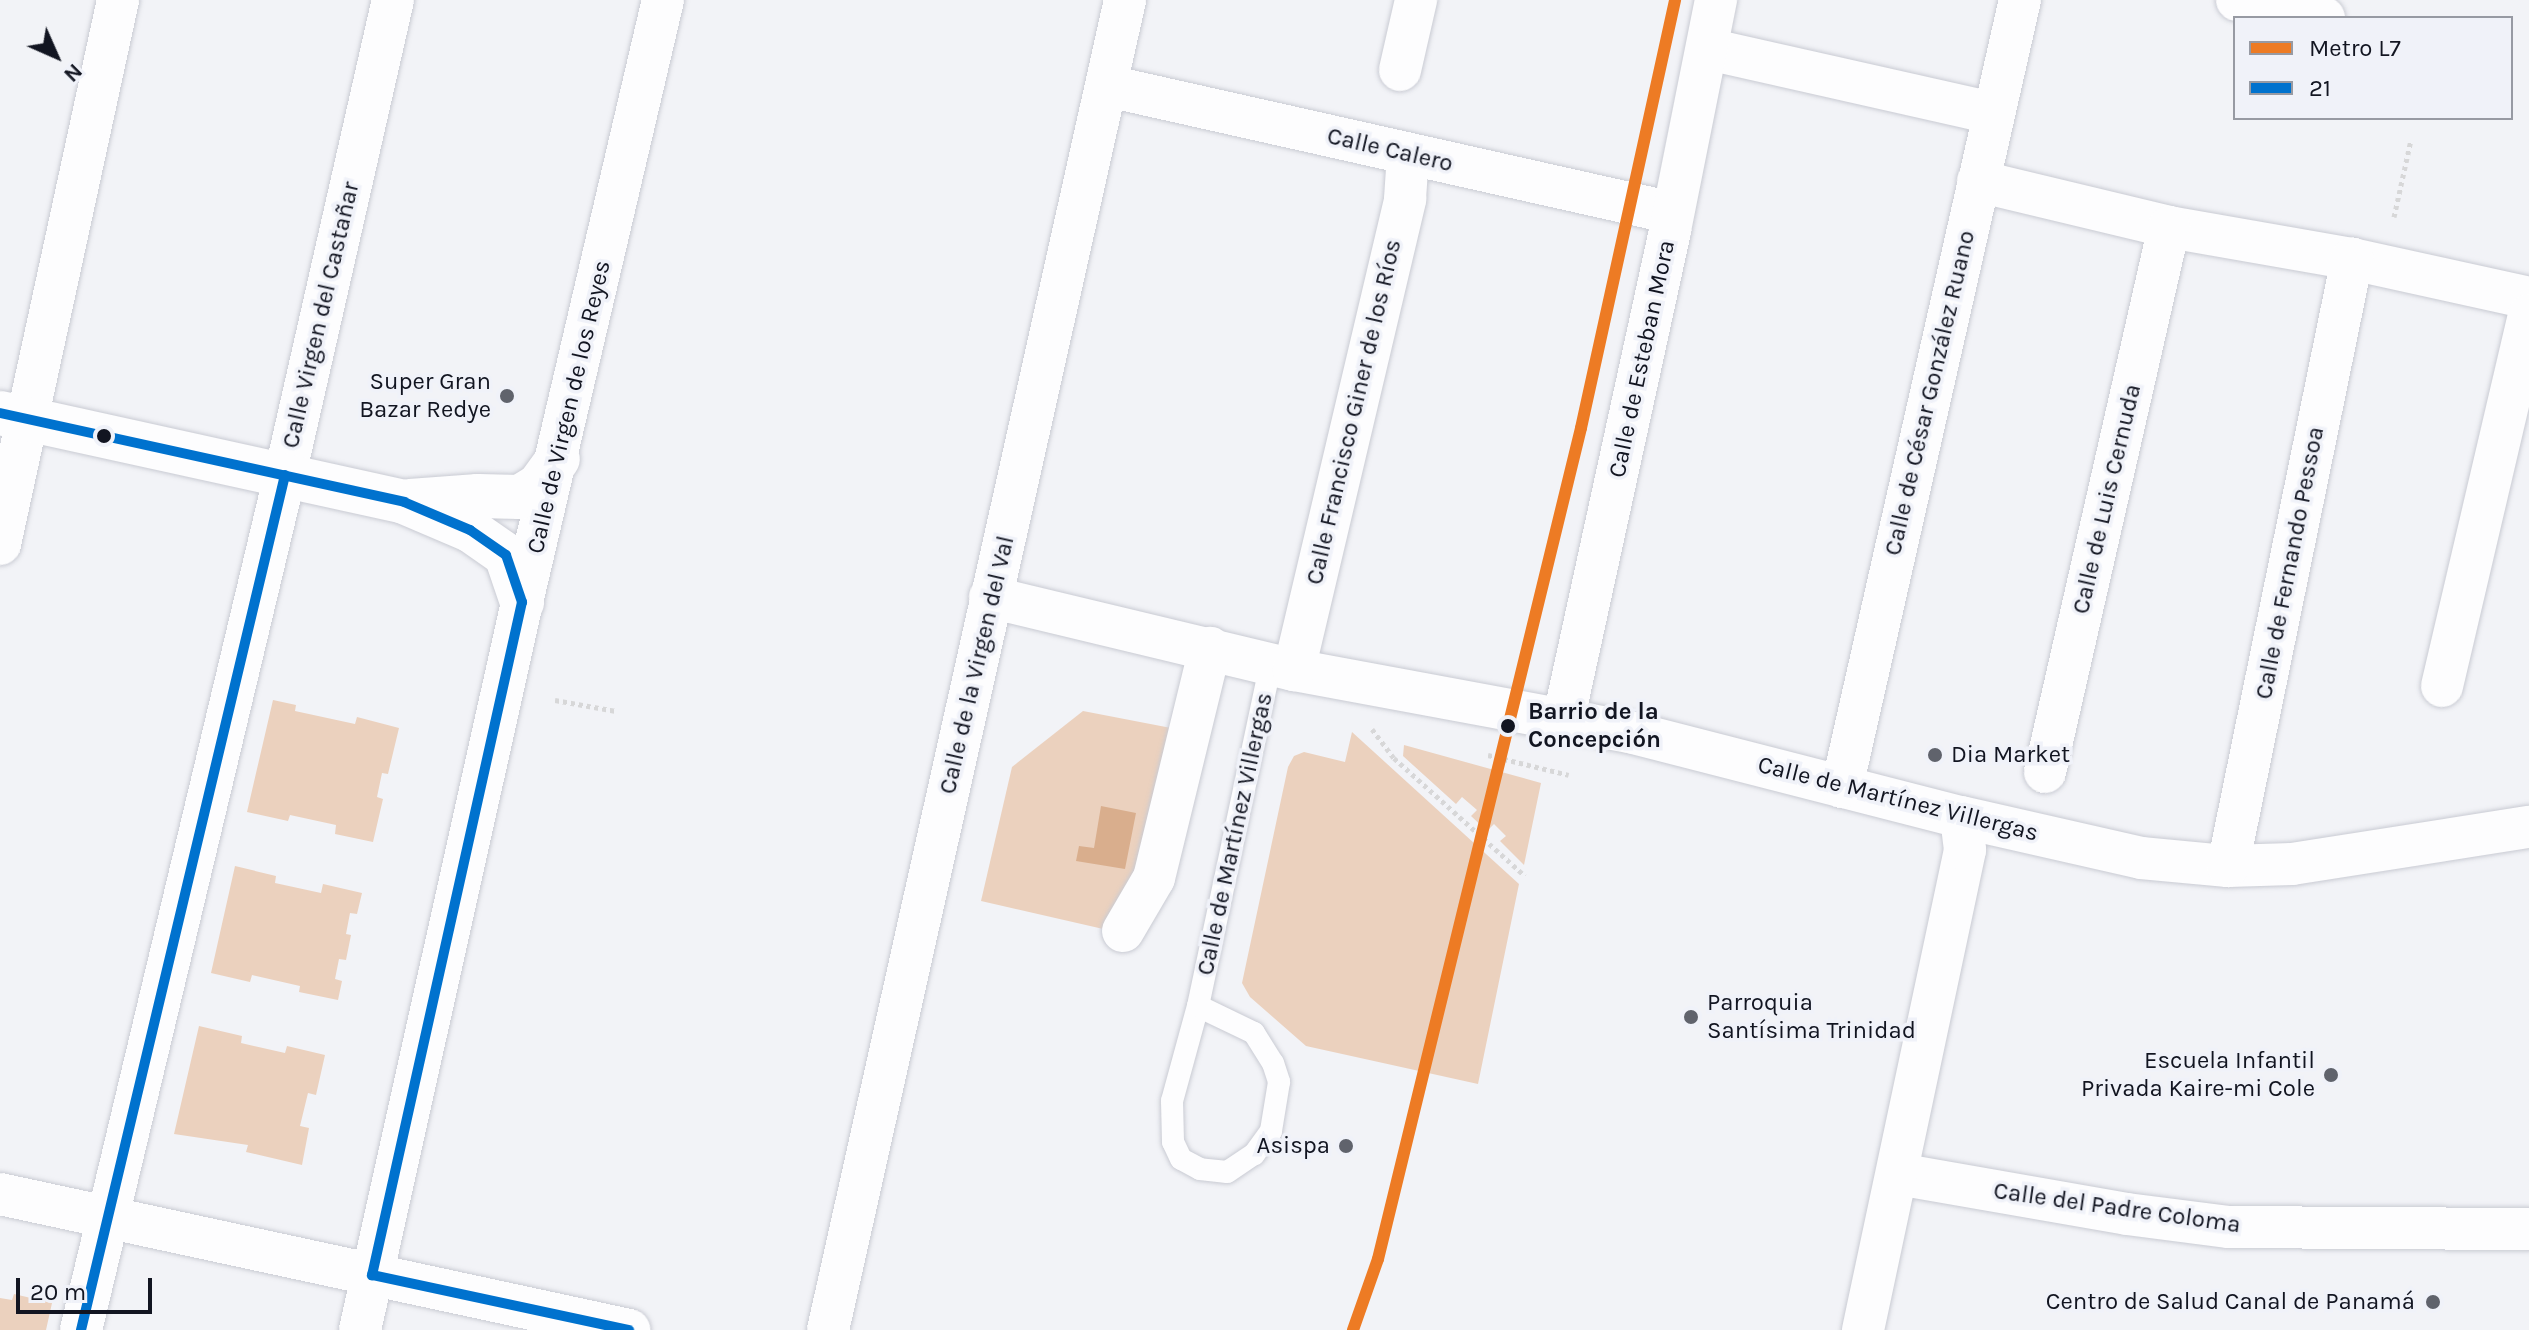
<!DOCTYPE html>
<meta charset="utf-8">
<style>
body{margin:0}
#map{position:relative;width:2529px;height:1330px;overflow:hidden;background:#f2f3f7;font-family:Karla,sans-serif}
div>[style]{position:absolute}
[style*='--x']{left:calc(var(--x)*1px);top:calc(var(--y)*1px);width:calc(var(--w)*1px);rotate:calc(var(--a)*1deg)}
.green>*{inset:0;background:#ebd1be}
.water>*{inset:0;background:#d9ae8d}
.path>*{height:5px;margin-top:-2.5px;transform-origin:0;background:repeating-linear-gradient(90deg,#d7d7d8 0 4px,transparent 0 8px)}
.roads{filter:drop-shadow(0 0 2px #c9cbd3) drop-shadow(0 0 2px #c9cbd3)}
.lane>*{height:22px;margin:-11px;padding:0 11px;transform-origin:11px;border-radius:11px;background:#fdfdfe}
.street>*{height:42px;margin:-21px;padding:0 21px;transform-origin:21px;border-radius:21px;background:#fdfdfe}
.secondary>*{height:44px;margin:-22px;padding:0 22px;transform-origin:22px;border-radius:22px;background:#fdfdfe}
.bus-1>*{height:10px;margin:-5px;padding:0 5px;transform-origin:5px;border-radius:5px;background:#0072ce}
.metro-1>*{height:12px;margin:-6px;padding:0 6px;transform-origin:6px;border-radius:6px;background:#ed7b24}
.dots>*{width:22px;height:22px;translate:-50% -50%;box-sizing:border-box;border:4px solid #f0f2f9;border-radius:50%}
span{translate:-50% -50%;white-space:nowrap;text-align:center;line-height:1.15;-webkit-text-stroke:7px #f0f2f9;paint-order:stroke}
.street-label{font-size:24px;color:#121521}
.poi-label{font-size:24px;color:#121521}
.right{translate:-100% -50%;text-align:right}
.left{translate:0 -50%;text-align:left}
.stop-label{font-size:24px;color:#121521;font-weight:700}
.legend{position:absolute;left:2233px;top:16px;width:280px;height:104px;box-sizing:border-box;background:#f0f2f9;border:2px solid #979aa3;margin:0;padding:10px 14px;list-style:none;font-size:24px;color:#121521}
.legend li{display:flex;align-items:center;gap:16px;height:40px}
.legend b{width:40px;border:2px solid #979aa3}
.north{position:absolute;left:16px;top:16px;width:80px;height:80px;-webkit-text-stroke:6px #f0f2f9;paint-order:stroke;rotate:135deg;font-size:22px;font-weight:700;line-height:32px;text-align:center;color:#121521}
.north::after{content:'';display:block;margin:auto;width:28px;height:36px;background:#121521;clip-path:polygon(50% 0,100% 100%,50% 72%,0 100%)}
.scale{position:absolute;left:16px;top:1278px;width:136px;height:36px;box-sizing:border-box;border:4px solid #121521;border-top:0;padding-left:10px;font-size:24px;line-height:28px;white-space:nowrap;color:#121521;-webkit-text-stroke:6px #f0f2f9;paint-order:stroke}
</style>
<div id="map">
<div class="green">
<i style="clip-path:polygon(273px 700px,296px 705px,295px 711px,355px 724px,357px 717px,399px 728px,388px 774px,382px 773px,377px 797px,383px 799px,373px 842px,335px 834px,336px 825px,290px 815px,288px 821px,247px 812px)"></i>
<i style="clip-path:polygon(1083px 711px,1171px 728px,1139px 872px,1112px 931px,981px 901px,1012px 767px)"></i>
<i style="clip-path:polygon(1352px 732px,1519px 884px,1478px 1084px,1306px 1046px,1250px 997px,1242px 983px,1288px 767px,1294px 756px,1304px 752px,1345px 762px)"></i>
<i style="clip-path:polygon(1404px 745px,1541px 783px,1524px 865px,1500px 841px,1506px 836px,1494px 824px,1487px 831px,1471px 816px,1477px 810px,1462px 797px,1456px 804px,1403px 756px)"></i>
<i style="clip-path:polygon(235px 866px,276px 876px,275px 883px,321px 893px,323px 884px,362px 893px,357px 914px,350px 913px,346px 934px,351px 935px,346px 960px,339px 959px,335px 979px,342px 981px,338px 1000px,299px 992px,300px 986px,252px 975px,250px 982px,211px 973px)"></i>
<i style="clip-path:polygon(199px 1026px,242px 1036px,241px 1043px,285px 1053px,287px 1046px,325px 1055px,316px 1095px,308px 1093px,300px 1126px,309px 1128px,302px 1165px,246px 1152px,248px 1145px,174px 1134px)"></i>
<i style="clip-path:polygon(14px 1294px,52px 1303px,46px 1330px,0 1330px,0 1298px,12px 1300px)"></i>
</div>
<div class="water">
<i style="clip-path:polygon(1101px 806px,1136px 813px,1125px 869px,1076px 861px,1079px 846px,1094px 848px)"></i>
</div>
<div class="path">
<i style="--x:2394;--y:217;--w:79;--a:-77.6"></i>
<i style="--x:555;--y:700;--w:62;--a:10.2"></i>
<i style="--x:1372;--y:729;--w:36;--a:53"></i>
<i style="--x:1394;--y:758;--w:176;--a:42"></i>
<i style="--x:1488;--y:755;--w:83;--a:13.9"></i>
</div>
<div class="roads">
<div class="lane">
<i style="--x:1198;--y:1006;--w:62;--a:25.7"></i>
<i style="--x:1254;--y:1033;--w:36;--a:58"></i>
<i style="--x:1273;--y:1063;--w:20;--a:72"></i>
<i style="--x:1279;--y:1082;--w:50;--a:99.3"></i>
<i style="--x:1271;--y:1131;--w:29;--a:126"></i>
<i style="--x:1254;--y:1154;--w:32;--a:146"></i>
<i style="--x:1227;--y:1172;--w:27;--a:-174"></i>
<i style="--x:1200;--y:1169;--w:21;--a:-152"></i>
<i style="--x:1181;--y:1159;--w:19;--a:-115"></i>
<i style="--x:1173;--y:1142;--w:41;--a:-91.4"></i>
<i style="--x:1172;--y:1101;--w:98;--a:-74.7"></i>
<i style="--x:1198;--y:1006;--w:352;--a:-78"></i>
</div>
<div class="street">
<i style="--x:2237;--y:0;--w:89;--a:11.7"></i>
<i style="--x:1708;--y:49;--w:292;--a:12.7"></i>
<i style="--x:1400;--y:70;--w:72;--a:-77.1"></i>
<i style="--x:1108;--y:86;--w:579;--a:12.67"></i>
<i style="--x:1978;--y:181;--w:196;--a:13.5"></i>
<i style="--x:2169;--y:227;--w:186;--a:9.9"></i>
<i style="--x:2352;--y:259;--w:181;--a:12.4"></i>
<i style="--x:0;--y:544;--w:557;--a:-77.76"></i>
<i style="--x:990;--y:597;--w:313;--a:13.5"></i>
<i style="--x:1294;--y:670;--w:345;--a:10.5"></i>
<i style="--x:1633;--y:733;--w:339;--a:14.4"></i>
<i style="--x:1961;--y:817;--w:185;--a:12.8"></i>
<i style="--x:2141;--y:858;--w:87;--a:5.3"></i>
<i style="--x:2228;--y:866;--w:64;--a:-1.8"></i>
<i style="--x:2292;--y:864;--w:240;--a:-8.9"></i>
<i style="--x:1294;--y:670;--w:484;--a:-76.7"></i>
<i style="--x:1405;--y:199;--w:45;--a:-86.2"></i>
<i style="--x:2442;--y:686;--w:381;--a:-76.8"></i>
<i style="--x:1564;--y:717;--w:498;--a:-77.7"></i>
<i style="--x:1670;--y:230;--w:235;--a:-78.7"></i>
<i style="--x:2045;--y:772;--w:559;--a:-77.18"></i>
<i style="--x:1842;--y:787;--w:807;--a:-77.26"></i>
<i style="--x:2228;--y:866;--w:620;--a:-78.45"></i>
<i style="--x:1123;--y:931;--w:61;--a:-59.7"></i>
<i style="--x:1154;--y:878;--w:237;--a:-76.3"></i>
<i style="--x:1898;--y:1174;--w:232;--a:9.9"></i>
<i style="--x:2127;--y:1214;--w:103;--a:7.3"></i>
<i style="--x:2229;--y:1227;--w:300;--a:0.4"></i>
<i style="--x:0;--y:1194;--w:644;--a:12.2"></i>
<i style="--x:81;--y:1330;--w:879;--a:-76.58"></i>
<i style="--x:285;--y:475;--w:487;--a:-77.2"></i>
<i style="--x:360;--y:1330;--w:746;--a:-77.45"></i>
<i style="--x:522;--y:602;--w:618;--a:-76.82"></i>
<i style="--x:828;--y:1330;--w:1363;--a:-77.41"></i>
<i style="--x:1863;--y:1330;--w:491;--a:-78"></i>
<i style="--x:1965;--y:850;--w:33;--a:-97"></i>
</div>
<div class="secondary">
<i style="--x:0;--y:413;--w:414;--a:12.4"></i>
<i style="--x:404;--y:502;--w:72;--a:23"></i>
<i style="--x:470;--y:530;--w:44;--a:34.8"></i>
<i style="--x:506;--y:555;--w:50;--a:71.2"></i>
<i style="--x:410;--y:501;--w:68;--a:-4.2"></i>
<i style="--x:478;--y:496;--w:42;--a:1.4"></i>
<i style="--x:520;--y:497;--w:22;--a:-32"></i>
<i style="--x:539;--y:485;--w:32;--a:-54"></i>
</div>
</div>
<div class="bus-1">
<i style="--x:0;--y:413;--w:414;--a:12.4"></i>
<i style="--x:404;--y:502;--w:72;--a:23"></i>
<i style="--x:470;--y:530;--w:44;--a:34.8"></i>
<i style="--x:506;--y:555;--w:50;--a:71.2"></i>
<i style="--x:522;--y:602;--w:690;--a:102.56"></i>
<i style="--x:372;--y:1275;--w:263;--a:12.1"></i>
<i style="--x:81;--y:1330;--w:879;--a:-76.58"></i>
</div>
<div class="metro-1">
<i style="--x:1353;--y:1330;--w:75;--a:-70.6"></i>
<i style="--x:1378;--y:1259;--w:855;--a:-76.27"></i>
<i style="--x:1581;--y:428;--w:438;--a:-77.6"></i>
</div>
<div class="dots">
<i style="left:507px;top:396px;background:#60636c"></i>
<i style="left:104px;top:436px;background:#121521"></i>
<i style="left:1508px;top:726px;background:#121521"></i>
<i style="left:1935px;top:755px;background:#60636c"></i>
<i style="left:1691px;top:1017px;background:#60636c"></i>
<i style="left:2331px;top:1075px;background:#60636c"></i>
<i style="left:1346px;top:1146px;background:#60636c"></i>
<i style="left:2433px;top:1302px;background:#60636c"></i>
</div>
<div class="street-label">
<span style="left:1390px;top:150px;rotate:13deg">Calle Calero</span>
<span style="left:321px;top:315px;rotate:-77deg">Calle Virgen del Castañar</span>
<span style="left:1642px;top:359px;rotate:-78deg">Calle de Esteban Mora</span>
<span style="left:1930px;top:393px;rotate:-77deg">Calle de César González Ruano</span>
<span style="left:569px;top:407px;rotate:-77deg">Calle de Virgen de los Reyes</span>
<span style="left:1354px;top:412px;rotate:-77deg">Calle Francisco Giner de los Ríos</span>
<span style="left:2107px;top:499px;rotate:-77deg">Calle de Luis Cernuda</span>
<span style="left:2290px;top:563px;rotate:-79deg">Calle de Fernando Pessoa</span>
<span style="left:977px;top:665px;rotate:-77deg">Calle de la Virgen del Val</span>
<span style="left:1898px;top:799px;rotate:14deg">Calle de Martínez Villergas</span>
<span style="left:1235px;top:834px;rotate:-78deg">Calle de Martínez Villergas</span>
<span style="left:2117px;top:1208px;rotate:8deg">Calle del Padre Coloma</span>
</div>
<div class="poi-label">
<span class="right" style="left:491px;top:396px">Super Gran<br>Bazar Redye</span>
<span class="left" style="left:1951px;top:755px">Dia Market</span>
<span class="left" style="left:1707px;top:1017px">Parroquia<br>Santísima Trinidad</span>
<span class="right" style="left:2315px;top:1075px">Escuela Infantil<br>Privada Kaire-mi Cole</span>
<span class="right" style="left:1330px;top:1146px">Asispa</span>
<span class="right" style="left:2415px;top:1302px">Centro de Salud Canal de Panamá</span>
</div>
<div class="stop-label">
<span class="left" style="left:1528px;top:726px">Barrio de la<br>Concepción</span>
</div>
<ul class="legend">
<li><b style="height:10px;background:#ed7b24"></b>Metro L7</li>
<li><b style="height:10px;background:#0072ce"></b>21</li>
</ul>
<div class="north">N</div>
<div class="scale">20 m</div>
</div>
